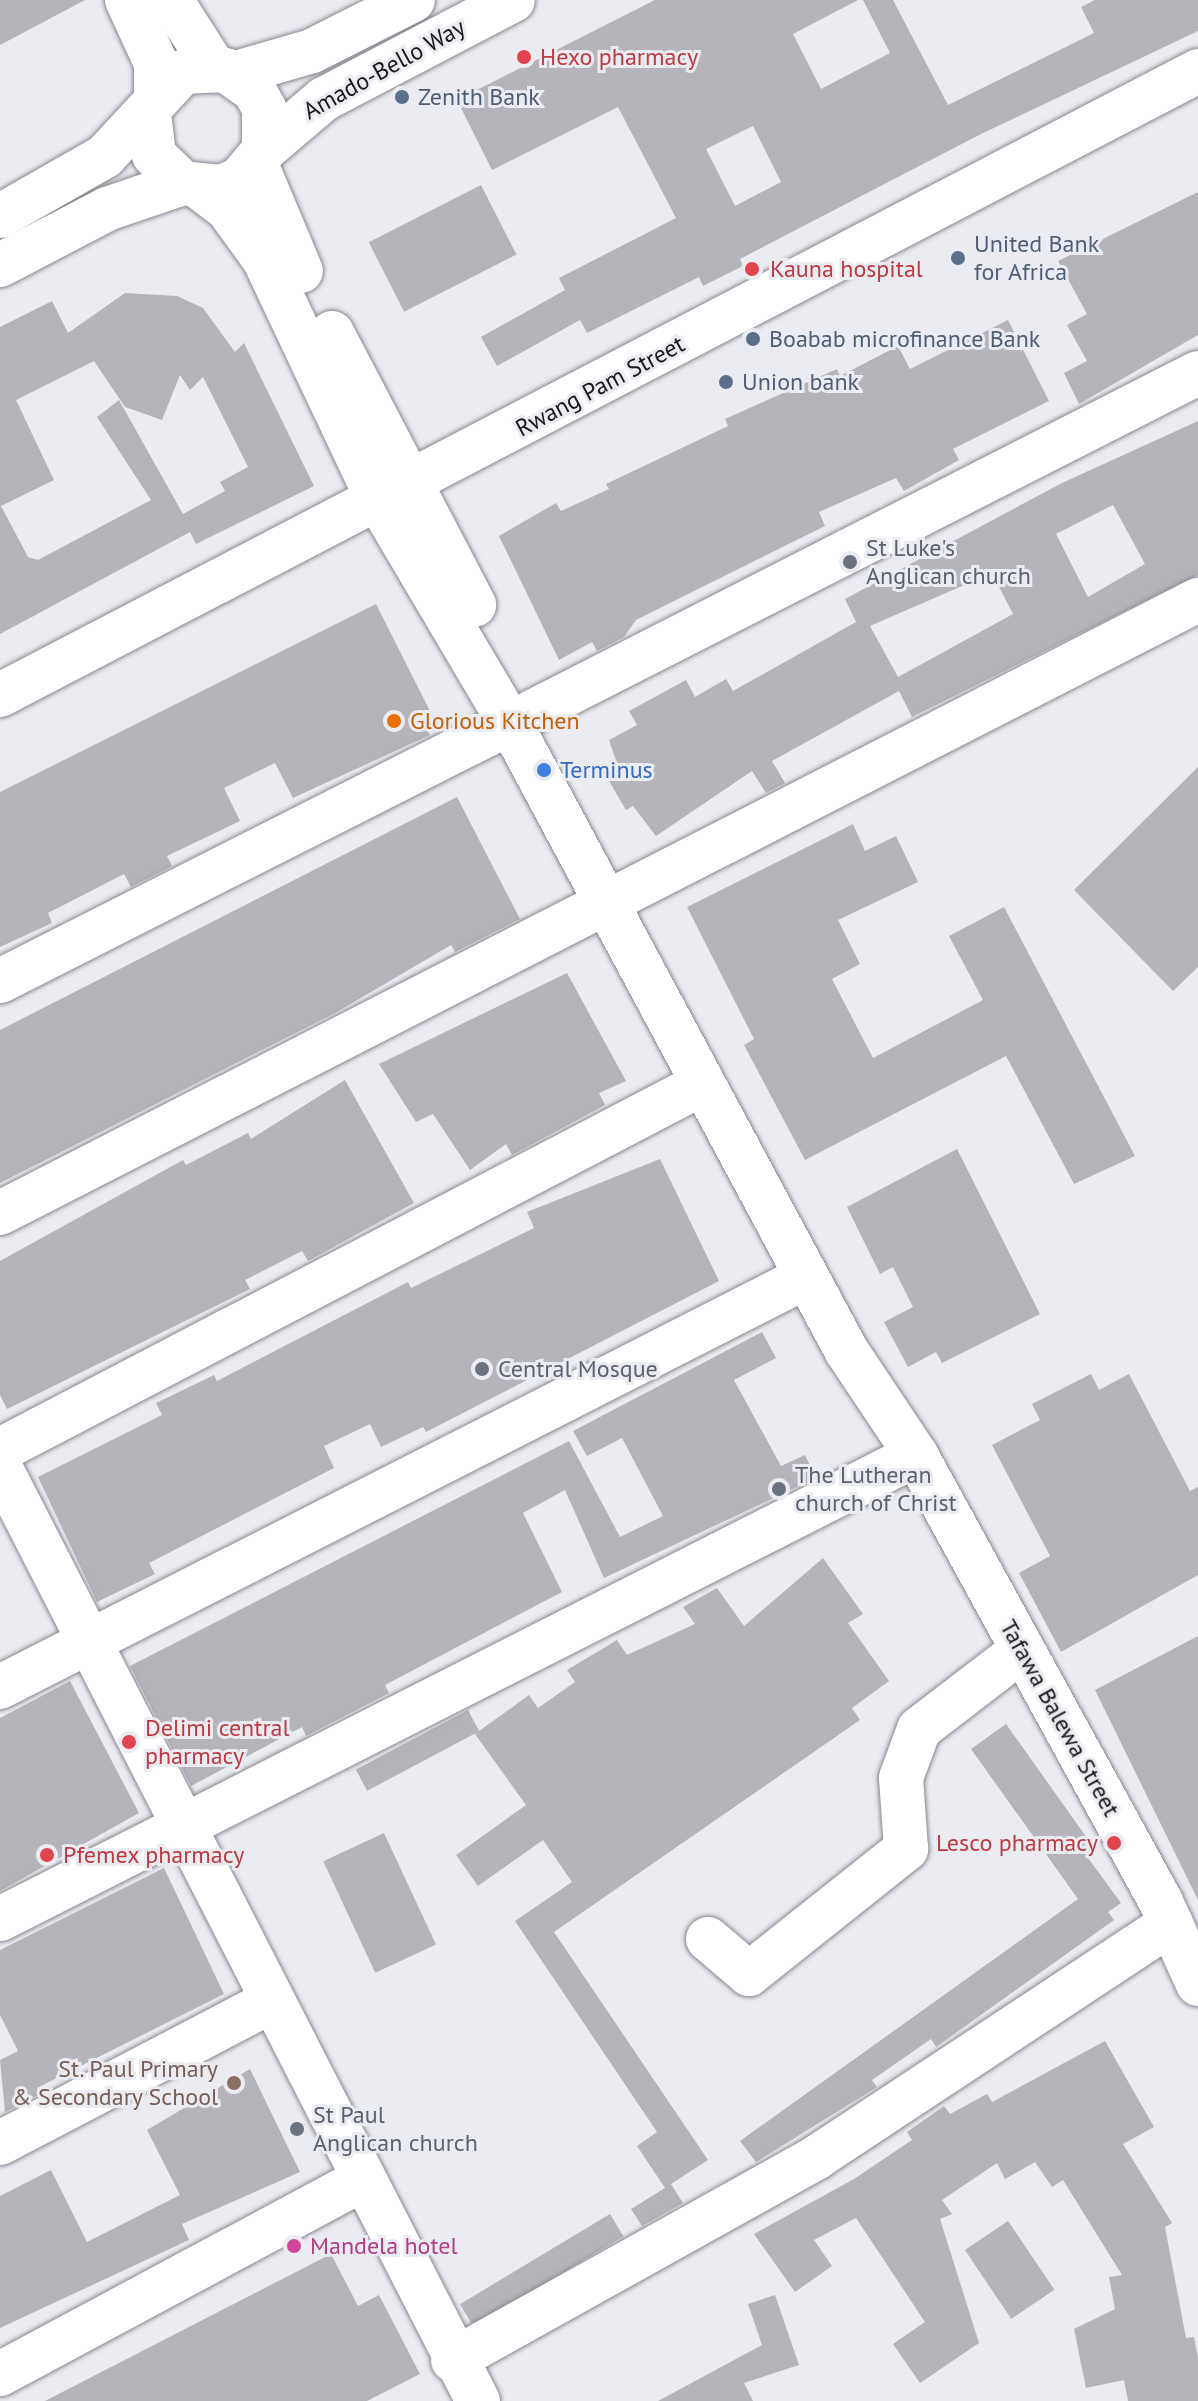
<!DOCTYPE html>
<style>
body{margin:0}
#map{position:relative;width:1198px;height:2401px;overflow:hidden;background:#ebebf2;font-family:"PT Sans",sans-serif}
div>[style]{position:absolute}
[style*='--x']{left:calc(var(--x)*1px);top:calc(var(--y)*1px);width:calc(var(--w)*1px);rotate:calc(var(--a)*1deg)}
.building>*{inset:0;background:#b5b4bb;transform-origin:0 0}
.roads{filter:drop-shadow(0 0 2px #88878e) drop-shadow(0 0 2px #88878e)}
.minor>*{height:44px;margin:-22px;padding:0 22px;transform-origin:22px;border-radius:22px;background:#fff}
.major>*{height:44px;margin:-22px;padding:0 22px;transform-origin:22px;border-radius:22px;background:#fff}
.dots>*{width:22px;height:22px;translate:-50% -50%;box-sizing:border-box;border:4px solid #ebebf2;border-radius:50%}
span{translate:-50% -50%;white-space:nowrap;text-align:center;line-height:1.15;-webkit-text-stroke:6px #ebebf2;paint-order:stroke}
.health-label{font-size:24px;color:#be3a42}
.left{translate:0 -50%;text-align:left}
.right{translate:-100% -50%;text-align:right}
.street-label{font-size:24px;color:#18181a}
.service-label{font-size:24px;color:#4e5e75}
.worship-label{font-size:24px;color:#5b616d}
.food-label{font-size:24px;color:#c56008}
.shop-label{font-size:24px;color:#366cbe}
.education-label{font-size:24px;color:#785e54}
.hotel-label{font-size:24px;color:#b23c85}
</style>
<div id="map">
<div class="building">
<i style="clip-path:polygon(0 0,85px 0,0 45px)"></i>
<i style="clip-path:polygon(evenodd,655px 0,858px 0,793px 34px,821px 89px,890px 53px,863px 0,893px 0,948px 105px,1094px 33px,1081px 7px,1095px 0,1198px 0,1198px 31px,981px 134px,740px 259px,743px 266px,703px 286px,699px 277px,587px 333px,580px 320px,497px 366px,481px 337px,565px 290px,559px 278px,676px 218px,618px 107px,492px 170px,457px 100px,655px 0,753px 126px,781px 182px,735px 206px,706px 149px,753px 126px)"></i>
<i style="left:481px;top:185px;width:78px;height:126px;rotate:63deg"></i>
<i style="clip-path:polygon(1198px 192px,1198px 335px,1079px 404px,1064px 373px,1087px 361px,1067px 325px,1087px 314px,1058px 261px)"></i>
<i style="clip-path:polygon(evenodd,125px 293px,177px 296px,203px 308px,235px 352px,244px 343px,314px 486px,196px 544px,190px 532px,0 634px,0 327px,52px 301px,68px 333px,125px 293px,94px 361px,125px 407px,162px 420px,180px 375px,190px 390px,203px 377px,248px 467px,220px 482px,225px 491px,183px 514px,119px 400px,97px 417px,151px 500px,38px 560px,28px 557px,1px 506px,54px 480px,16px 400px,94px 361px)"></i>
<i style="clip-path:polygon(1008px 320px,1049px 401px,953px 449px,959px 460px,904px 491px,896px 478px,819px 512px,825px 526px,636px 620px,624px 637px,597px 651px,592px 642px,559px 660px,499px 536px,556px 503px,561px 511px,609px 489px,606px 484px,728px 426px,725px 419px,837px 369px,840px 376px,898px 346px,910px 369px)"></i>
<i style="clip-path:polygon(evenodd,1198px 421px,1198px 575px,912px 717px,899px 691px,772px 761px,785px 783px,766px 793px,752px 771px,656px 836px,633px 806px,626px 810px,609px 781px,621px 775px,609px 740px,637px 725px,629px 711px,686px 680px,695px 697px,726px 679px,733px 691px,856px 622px,845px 599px,1062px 483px,1198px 421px,1113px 505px,1145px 564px,1088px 597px,1056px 534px,1113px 505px,1198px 421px,992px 573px,1013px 614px,898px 677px,870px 626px,992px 573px)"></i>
<i style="clip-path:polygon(376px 604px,436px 723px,426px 727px,430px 735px,293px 798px,275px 763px,224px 788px,240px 821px,167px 856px,172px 866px,131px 887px,124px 874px,48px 913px,52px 923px,0 947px,0 792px)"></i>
<i style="clip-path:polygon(1198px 767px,1198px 967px,1173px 991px,1074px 890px)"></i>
<i style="clip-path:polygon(457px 797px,520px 919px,455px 952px,451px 945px,337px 1012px,0 1183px,0 1030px)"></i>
<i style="clip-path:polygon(853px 824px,865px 851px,896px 836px,918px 882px,838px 920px,860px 964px,832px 979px,873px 1058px,983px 1000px,949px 936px,1004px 907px,1135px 1156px,1074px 1184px,1006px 1056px,805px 1160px,744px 1045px,754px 1039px,687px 907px)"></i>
<i style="clip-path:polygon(567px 973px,626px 1081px,599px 1093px,605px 1105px,512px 1155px,506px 1144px,470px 1170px,433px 1114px,416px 1122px,379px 1064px)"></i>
<i style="clip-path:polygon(345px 1080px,414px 1203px,308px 1261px,302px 1251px,245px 1280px,250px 1289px,7px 1409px,0 1395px,0 1261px,183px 1160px,186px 1165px,248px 1133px,251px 1139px)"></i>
<i style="clip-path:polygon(957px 1149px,1040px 1314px,942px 1363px,936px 1352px,908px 1367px,884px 1322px,913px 1307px,893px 1267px,880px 1274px,847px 1207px)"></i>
<i style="clip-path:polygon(660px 1159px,719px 1281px,426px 1432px,423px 1427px,381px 1447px,370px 1424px,324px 1446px,334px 1468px,149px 1563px,155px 1574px,97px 1602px,38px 1477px,162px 1415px,156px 1403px,214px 1375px,217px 1381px,408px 1282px,411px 1288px,534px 1228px,527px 1212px)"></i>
<i style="clip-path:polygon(762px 1332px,776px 1358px,734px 1380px,781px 1466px,805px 1455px,816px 1478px,604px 1578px,565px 1490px,523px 1513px,562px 1592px,385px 1685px,389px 1693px,335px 1721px,306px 1736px,302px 1727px,191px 1786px,130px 1666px,569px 1441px,620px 1537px,663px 1516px,622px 1438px,587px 1456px,573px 1431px)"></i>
<i style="clip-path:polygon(1091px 1374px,1099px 1390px,1129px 1374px,1190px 1491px,1198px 1487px,1198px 1575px,1061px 1652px,1019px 1573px,1050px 1556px,992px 1445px,1040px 1420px,1032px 1404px)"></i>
<i style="clip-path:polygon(823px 1558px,863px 1614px,848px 1623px,889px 1681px,852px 1708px,860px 1720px,554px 1932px,708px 2160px,671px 2184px,683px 2203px,642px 2226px,631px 2209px,665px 2188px,637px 2146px,657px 2132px,515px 1921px,572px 1882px,543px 1840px,478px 1886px,456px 1855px,526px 1805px,475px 1734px,529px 1695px,538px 1708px,575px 1682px,567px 1670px,617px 1640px,627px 1655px,695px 1624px,683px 1607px,717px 1588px,744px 1626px)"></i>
<i style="clip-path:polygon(1198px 1636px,1198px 1900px,1095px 1690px)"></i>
<i style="clip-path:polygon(70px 1681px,139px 1813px,0 1891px,0 1718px)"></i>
<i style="left:468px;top:1710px;width:24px;height:127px;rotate:62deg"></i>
<i style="clip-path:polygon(1006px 1724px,1092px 1845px,1083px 1851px,1121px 1903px,1108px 1912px,1114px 1920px,936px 2047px,931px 2039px,872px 2080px,877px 2087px,756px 2162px,740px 2141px,1078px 1899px,971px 1749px)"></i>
<i style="left:384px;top:1833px;width:123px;height:67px;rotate:65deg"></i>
<i style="clip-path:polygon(164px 1868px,224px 1994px,37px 2088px,40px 2094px,5px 2112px,0 2060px,18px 2051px,0 2015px,0 1950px)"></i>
<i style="clip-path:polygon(1105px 2041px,1154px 2127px,1123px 2144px,1172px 2223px,1165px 2227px,1186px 2338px,1194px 2337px,1198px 2357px,1198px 2401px,1128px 2401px,1124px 2380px,1086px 2388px,1074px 2329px,1115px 2309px,1109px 2277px,1122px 2275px,1063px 2180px,1052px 2187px,1035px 2162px,1005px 2179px,997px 2163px,942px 2200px,952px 2214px,940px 2219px,979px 2343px,920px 2383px,893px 2344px,925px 2322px,856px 2218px,814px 2240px,832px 2266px,795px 2292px,754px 2234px,854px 2179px,912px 2140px,907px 2132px,944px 2106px,950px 2114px,987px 2094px,992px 2102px)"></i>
<i style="clip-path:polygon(250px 2069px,300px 2172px,182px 2224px,189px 2240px,0 2328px,0 2196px,51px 2170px,87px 2242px,180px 2195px,147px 2130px)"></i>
<i style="left:610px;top:2214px;width:26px;height:175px;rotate:59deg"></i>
<i style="left:1008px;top:2221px;width:83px;height:52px;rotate:56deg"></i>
<i style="clip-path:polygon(331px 2254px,358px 2306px,379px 2295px,420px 2374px,367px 2401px,45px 2401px)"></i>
<i style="clip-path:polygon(775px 2295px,799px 2365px,744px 2383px,753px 2401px,658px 2401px,762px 2345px,748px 2304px)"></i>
</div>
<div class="roads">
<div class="minor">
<i style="--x:256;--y:164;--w:116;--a:67.2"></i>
<i style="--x:200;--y:188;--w:34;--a:37"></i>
<i style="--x:227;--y:208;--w:63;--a:54"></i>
<i style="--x:264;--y:259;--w:267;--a:64.7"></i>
<i style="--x:378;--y:500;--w:259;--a:59.4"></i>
<i style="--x:510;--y:723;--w:711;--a:61.81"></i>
<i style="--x:846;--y:1350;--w:126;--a:56.3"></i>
<i style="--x:916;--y:1455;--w:510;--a:61.27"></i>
<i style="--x:1161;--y:1902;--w:90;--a:65.7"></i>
<i style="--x:332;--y:333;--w:307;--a:62.4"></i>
<i style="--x:0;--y:695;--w:1351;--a:-27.51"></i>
<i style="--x:532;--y:712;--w:747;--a:-26.98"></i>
<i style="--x:0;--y:981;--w:572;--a:-26.83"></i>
<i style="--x:0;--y:1213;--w:1346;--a:-27.1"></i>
<i style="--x:0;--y:1450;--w:792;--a:-27.54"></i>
<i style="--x:0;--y:1467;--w:1049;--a:62.9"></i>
<i style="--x:0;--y:1687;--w:904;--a:-26.96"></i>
<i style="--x:0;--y:1919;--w:1027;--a:-26.86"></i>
<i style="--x:708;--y:1939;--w:54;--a:40.5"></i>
<i style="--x:749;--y:1974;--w:201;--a:-38.5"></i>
<i style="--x:906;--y:1849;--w:71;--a:-94"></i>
<i style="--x:901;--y:1778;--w:52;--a:-69.8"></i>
<i style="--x:919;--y:1729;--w:130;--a:-37.5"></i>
<i style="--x:0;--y:2143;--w:305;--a:-27.6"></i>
<i style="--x:453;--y:2360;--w:417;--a:-29.1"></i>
<i style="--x:817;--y:2157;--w:424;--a:-33.4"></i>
<i style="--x:0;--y:2374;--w:408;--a:-28.2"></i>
</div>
<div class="major">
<i style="--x:127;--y:0;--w:69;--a:65.3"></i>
<i style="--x:156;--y:63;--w:34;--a:90"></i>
<i style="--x:171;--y:0;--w:82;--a:57.5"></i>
<i style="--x:233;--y:74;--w:82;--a:-16.2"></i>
<i style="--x:312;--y:51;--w:113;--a:-26.8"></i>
<i style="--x:264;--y:150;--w:79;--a:-40.4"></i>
<i style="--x:324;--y:99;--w:213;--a:-27.6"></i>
<i style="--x:0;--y:216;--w:121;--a:-29.7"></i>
<i style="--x:105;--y:156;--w:115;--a:-47.1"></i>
<i style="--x:183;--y:72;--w:42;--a:-2.7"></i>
<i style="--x:225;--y:70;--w:35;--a:35"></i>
<i style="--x:254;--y:90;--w:21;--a:61"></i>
<i style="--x:264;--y:108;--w:42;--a:90"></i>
<i style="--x:264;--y:150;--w:38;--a:130"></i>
<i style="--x:240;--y:179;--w:21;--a:157"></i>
<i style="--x:221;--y:187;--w:38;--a:-174"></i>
<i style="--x:183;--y:183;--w:40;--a:-136"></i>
<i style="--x:154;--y:155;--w:41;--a:-97"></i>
<i style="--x:0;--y:265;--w:121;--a:-27.6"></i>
<i style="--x:107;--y:209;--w:80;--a:-18.9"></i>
</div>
</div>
<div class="dots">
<i style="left:524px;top:57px;background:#e0444e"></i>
<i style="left:402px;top:97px;background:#5c6f8a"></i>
<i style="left:958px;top:258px;background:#5c6f8a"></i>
<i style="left:752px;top:269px;background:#e0444e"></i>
<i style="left:753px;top:339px;background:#5c6f8a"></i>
<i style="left:726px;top:382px;background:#5c6f8a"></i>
<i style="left:850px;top:562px;background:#6b7280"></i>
<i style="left:394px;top:721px;background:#e8710a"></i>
<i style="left:544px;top:770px;background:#3f7fe0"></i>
<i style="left:482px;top:1369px;background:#6b7280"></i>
<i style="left:779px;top:1489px;background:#6b7280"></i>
<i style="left:129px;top:1742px;background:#e0444e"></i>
<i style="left:1114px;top:1843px;background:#e0444e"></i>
<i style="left:47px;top:1855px;background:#e0444e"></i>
<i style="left:234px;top:2083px;background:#8d6e63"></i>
<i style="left:297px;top:2129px;background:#6b7280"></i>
<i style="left:294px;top:2246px;background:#d1479c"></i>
</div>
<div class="health-label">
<span class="left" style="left:540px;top:57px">Hexo pharmacy</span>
<span class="left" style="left:770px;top:269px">Kauna hospital</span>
<span class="left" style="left:145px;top:1742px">Delimi central<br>pharmacy</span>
<span class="right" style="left:1098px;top:1843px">Lesco pharmacy</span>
<span class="left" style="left:63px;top:1855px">Pfemex pharmacy</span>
</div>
<div class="street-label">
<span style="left:384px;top:69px;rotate:-29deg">Amado-Bello Way</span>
<span style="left:600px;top:386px;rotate:-28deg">Rwang Pam Street</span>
<span style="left:1060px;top:1718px;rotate:61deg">Tafawa Balewa Street</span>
</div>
<div class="service-label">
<span class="left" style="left:418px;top:97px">Zenith Bank</span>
<span class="left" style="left:974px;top:258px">United Bank<br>for Africa</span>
<span class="left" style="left:769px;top:339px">Boabab microfinance Bank</span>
<span class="left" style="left:742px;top:382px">Union bank</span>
</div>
<div class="worship-label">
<span class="left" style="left:866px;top:562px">St Luke's<br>Anglican church</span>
<span class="left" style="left:498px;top:1369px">Central Mosque</span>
<span class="left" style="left:795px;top:1489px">The Lutheran<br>church of Christ</span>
<span class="left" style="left:313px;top:2129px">St Paul<br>Anglican church</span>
</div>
<div class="food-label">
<span class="left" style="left:410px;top:721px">Glorious Kitchen</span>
</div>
<div class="shop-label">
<span class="left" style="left:560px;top:770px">Terminus</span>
</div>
<div class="education-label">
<span class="right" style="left:218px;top:2083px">St. Paul Primary<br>&amp; Secondary School</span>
</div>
<div class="hotel-label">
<span class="left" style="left:310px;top:2246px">Mandela hotel</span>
</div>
</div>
